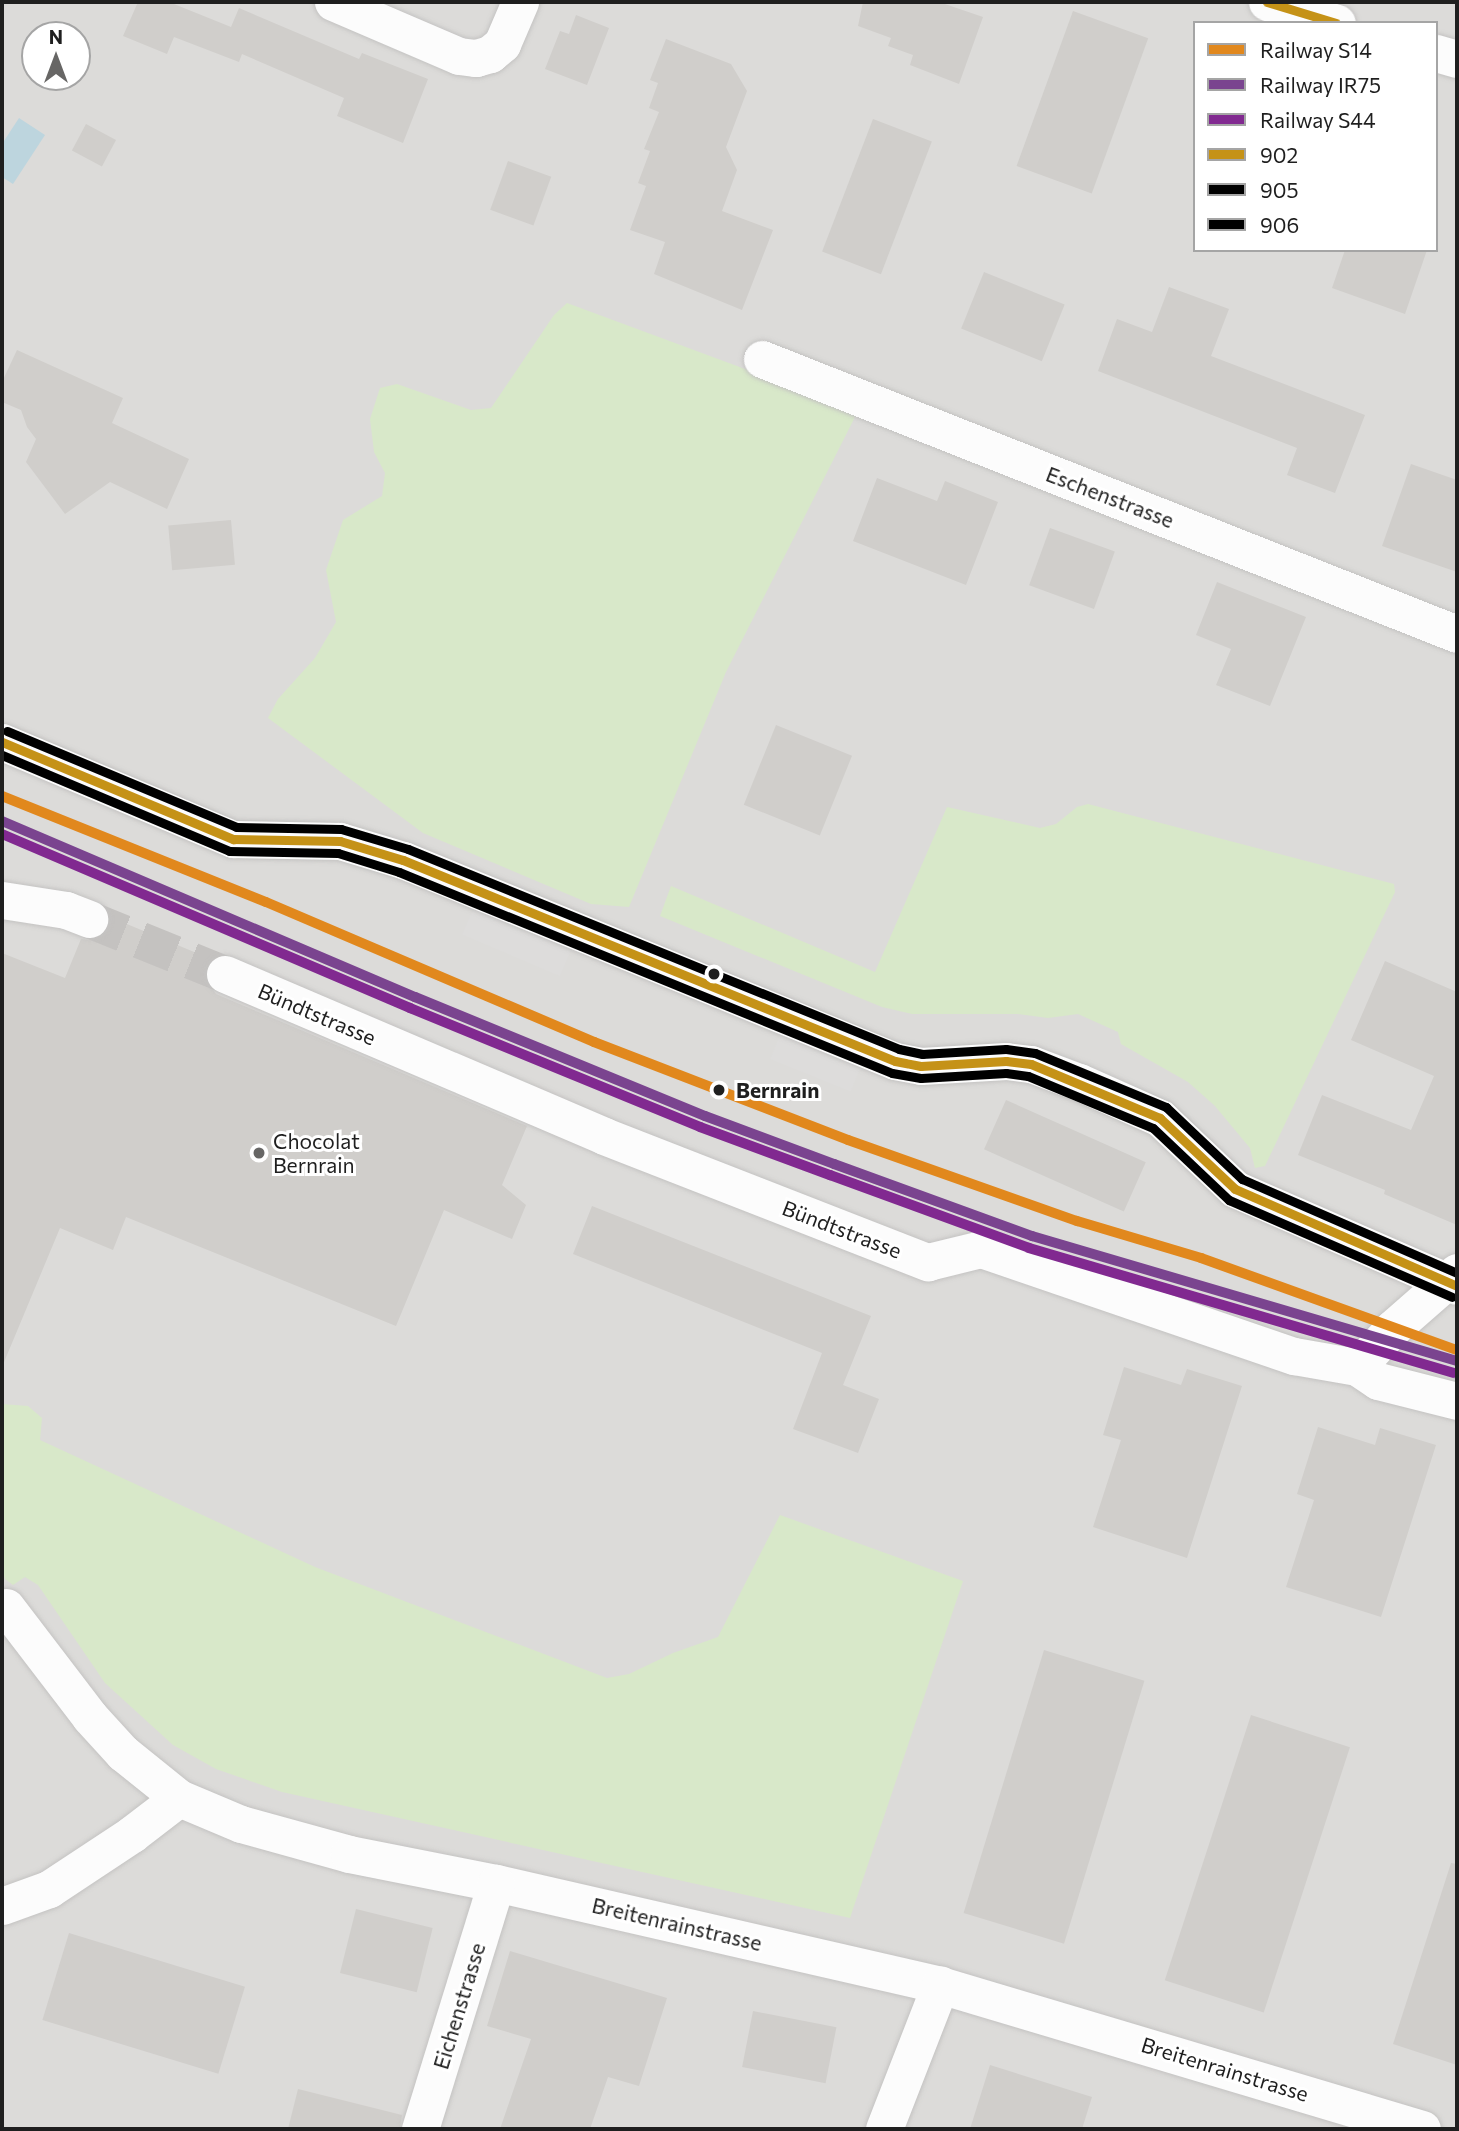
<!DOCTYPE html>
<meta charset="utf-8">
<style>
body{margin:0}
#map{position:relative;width:1459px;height:2131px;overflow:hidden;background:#edebe8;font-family:Commissioner,sans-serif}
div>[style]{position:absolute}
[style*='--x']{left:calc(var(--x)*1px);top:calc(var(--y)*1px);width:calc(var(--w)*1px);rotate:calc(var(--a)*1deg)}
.residential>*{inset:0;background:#dcdbd9}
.grass>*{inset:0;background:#d8e8c9}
.parking>*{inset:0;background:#dddcdb;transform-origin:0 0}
.water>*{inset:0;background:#bdd5de}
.building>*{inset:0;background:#d0cecb;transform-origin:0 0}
.minor-tunnel>*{height:37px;margin-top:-18.5px;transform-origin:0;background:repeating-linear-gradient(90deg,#c4c2c0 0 37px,transparent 0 55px)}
.roads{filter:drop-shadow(0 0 2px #c4c3c2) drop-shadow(0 0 2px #c4c3c2)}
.minor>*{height:37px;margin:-18.5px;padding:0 18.5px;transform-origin:18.5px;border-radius:18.5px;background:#fcfcfc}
.bus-1>*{height:9px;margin:-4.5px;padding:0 4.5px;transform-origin:4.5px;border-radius:4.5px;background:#c59217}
.bus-2>*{height:9px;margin:-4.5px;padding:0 4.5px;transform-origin:4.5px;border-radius:4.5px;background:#000}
.bus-3>*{height:9px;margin:-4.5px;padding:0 4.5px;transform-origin:4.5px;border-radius:4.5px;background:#000}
.rail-1>*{height:10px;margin:-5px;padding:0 5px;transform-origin:5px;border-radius:5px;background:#e1881d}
.rail-2>*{height:10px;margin:-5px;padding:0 5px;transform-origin:5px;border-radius:5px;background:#7a448f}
.rail-3>*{height:10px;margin:-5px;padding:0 5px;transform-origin:5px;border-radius:5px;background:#812990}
.dots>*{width:19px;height:19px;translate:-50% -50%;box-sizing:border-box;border:4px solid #fff;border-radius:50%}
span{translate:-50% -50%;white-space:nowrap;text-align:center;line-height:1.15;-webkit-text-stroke:6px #fff;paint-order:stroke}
.street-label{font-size:21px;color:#1f1f1f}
.stop-label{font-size:21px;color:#1f1f1f;font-weight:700}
.left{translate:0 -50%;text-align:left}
.poi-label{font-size:21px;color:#1f1f1f}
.frame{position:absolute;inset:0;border:4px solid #1f1f1f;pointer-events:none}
.legend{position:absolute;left:1193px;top:21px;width:245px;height:231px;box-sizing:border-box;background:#fff;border:2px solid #a5a5a5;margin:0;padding:9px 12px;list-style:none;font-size:21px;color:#1f1f1f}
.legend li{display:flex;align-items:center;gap:14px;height:35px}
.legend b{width:35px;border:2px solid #a5a5a5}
.north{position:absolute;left:21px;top:21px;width:70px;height:70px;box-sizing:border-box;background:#fff;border:2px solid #a5a5a5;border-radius:50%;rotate:0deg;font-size:19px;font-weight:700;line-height:28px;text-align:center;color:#1f1f1f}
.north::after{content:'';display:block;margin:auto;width:24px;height:32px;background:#676665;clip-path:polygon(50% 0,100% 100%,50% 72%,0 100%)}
</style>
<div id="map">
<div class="residential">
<i style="clip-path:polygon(evenodd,2px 2px,1457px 2px,1457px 2129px,2px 2129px,2px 2px,1195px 23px,1436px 23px,1436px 250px,1195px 250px,1195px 23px,2px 2px,35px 35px,77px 35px,77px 77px,35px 77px,35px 35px)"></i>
</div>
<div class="grass">
<i style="clip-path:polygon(567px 303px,858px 411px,726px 672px,629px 907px,591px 904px,423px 833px,268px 718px,278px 699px,315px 658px,336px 622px,326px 570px,343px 520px,382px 496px,385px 473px,374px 452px,370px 419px,380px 388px,397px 384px,471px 410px,491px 408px,554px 315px)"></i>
<i style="clip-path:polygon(1088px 804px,1394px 884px,1395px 892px,1265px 1166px,1255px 1168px,1250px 1148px,1215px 1106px,1188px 1082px,1121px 1044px,1118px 1032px,1078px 1014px,1048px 1018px,1018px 1014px,912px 1014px,882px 1007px,660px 916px,671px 886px,875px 972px,947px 807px,1040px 828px,1056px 824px,1077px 807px)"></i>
<i style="clip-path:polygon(2px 1404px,28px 1406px,42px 1418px,40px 1440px,315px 1567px,607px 1678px,629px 1674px,673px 1653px,718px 1637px,780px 1515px,963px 1581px,850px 1918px,282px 1792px,216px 1769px,173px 1745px,105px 1683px,38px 1585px,25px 1577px,13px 1585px,5px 1579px,2px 1569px)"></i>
</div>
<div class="parking">
<i style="left:474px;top:907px;width:106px;height:30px;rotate:23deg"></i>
<i style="left:781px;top:1032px;width:87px;height:29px;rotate:22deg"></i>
</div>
<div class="water">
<i style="clip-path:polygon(19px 118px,45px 135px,13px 184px,2px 177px,2px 144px)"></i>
</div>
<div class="building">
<i style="clip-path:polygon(138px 2px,169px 2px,231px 27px,239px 8px,359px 59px,362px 53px,428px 79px,403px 143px,337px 116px,344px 98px,242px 54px,239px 62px,174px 37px,167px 54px,123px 36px)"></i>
<i style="clip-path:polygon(863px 2px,939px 2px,983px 17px,959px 84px,910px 65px,913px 55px,888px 46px,891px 38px,858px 26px)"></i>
<i style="left:1073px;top:11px;width:80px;height:165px;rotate:20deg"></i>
<i style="clip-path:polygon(576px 15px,609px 28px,587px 85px,545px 69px,560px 31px,569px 34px)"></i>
<i style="clip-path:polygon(666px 39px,731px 64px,747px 91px,726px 147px,737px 170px,722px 211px,773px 230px,742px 310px,654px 274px,665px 242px,630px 230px,646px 186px,638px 183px,650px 151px,644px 149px,659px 112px,649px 108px,658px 83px,650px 80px)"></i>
<i style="left:873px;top:119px;width:63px;height:142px;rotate:21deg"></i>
<i style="left:86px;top:124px;width:34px;height:30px;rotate:28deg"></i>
<i style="left:508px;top:161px;width:46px;height:52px;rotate:20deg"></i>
<i style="clip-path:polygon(1345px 250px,1427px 250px,1405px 314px,1332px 288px)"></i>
<i style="left:984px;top:272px;width:87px;height:61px;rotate:22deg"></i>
<i style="clip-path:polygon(1169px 287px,1229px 309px,1211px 356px,1365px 415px,1335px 493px,1287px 475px,1297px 448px,1098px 371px,1117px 319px,1152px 332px)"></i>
<i style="clip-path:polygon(17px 350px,123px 398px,112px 423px,189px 459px,167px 509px,110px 482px,65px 514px,26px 462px,36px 439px,27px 427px,21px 410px,2px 402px,2px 382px)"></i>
<i style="clip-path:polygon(1411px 464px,1457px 480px,1457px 572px,1382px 546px)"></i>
<i style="clip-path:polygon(877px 478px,937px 501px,945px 481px,998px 502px,966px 585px,853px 541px)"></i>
<i style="left:231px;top:520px;width:45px;height:63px;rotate:85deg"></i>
<i style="left:1050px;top:528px;width:69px;height:61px;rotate:20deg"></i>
<i style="clip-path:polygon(1217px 582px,1306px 617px,1270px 706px,1216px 685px,1231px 649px,1196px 635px)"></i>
<i style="left:776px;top:725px;width:82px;height:86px;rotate:22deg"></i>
<i style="clip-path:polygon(110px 917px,211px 959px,204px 977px,216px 994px,527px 1126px,502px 1185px,526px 1205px,512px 1239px,444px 1210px,396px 1326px,126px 1217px,113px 1250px,60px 1228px,2px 1367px,2px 953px,65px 978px,81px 939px,91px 940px,102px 936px,108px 927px)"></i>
<i style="clip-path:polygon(1385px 961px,1457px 992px,1457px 1225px,1384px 1194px,1385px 1190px,1298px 1155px,1322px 1095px,1411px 1130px,1434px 1076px,1351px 1040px)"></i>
<i style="left:1006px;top:1100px;width:153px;height:54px;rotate:24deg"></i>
<i style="clip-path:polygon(592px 1206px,871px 1316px,843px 1385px,879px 1399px,858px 1453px,793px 1429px,822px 1353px,573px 1254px)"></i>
<i style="clip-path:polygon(1124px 1367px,1181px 1385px,1187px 1369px,1242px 1386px,1187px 1558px,1093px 1527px,1121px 1440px,1103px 1435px)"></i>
<i style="clip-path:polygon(1318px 1427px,1375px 1445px,1380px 1428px,1436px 1445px,1381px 1617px,1286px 1587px,1314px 1500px,1297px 1494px)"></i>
<i style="left:1044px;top:1650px;width:105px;height:275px;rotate:17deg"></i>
<i style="left:1251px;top:1715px;width:104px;height:279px;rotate:18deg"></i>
<i style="clip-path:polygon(1451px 1863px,1457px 1864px,1457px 2065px,1393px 2044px)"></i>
<i style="left:356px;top:1909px;width:79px;height:66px;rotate:14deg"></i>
<i style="left:69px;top:1933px;width:184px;height:91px;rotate:17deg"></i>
<i style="clip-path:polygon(510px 1951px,667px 1998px,639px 2086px,608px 2077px,590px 2129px,500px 2129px,531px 2039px,487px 2026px)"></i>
<i style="left:753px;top:2011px;width:85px;height:57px;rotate:11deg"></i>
<i style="clip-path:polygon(990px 2065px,1092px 2097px,1082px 2129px,970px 2129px)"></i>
<i style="clip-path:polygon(298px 2089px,402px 2115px,400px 2129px,288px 2129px)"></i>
</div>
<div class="minor-tunnel">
<i style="--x:89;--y:919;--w:147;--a:22"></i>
</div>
<div class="roads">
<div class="minor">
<i style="--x:333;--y:2;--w:137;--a:23.2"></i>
<i style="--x:459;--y:56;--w:17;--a:7"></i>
<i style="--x:476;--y:58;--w:15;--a:-16"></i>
<i style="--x:490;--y:54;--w:16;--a:-40"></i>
<i style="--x:502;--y:44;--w:46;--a:-66.8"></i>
<i style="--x:1267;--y:2;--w:73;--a:16.7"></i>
<i style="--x:1436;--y:53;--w:22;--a:16"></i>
<i style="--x:762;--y:359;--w:747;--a:21.59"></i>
<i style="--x:2;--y:742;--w:251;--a:22.8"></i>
<i style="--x:233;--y:839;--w:107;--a:1.1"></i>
<i style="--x:340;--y:841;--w:66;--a:16.8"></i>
<i style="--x:403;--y:860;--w:531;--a:22.22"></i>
<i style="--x:895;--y:1061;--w:26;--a:11"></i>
<i style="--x:921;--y:1066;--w:85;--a:-3.4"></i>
<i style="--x:1006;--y:1061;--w:25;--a:7"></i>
<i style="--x:1031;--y:1064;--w:51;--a:20.6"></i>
<i style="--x:1079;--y:1082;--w:89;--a:24"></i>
<i style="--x:1160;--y:1118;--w:103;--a:43.4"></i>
<i style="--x:1235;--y:1189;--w:242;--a:23.6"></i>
<i style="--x:2;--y:900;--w:65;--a:8.9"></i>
<i style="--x:66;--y:910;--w:25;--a:21"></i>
<i style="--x:225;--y:974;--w:412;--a:23.1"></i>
<i style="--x:604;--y:1136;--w:348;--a:21.3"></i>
<i style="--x:928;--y:1262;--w:55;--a:-13.8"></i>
<i style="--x:981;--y:1249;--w:331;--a:18.9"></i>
<i style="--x:1294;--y:1356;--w:64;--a:9.9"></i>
<i style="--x:1357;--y:1367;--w:25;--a:34"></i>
<i style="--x:1378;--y:1381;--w:81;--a:14.2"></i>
<i style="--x:1357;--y:1367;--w:53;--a:-47.3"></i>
<i style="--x:1393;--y:1328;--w:85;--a:-41.2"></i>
<i style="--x:6;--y:1607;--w:138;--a:52.6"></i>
<i style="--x:90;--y:1717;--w:49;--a:47.5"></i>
<i style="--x:123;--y:1753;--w:72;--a:38.8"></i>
<i style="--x:179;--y:1798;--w:67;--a:22.8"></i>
<i style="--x:241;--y:1824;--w:112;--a:15.5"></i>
<i style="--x:349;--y:1854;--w:150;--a:11.2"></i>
<i style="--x:496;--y:1883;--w:456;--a:12.9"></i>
<i style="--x:940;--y:1985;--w:503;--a:16.63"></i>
<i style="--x:2;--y:1906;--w:50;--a:-19.9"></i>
<i style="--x:49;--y:1889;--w:100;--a:-33.5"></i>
<i style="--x:132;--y:1834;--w:59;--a:-37.5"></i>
<i style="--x:420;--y:2129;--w:257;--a:-72.8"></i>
<i style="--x:884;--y:2129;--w:155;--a:-68.7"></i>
</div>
</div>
<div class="bus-1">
<i style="--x:1267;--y:2;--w:72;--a:16.9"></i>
<i style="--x:2;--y:742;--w:251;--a:22.8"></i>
<i style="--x:233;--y:839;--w:107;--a:1.1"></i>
<i style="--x:340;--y:841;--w:66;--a:16.8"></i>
<i style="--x:403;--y:860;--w:531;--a:22.22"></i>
<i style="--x:895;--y:1061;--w:26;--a:11"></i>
<i style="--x:921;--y:1066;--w:85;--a:-3.4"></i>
<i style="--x:1006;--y:1061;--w:25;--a:7"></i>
<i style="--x:1031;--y:1064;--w:140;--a:22.7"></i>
<i style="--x:1160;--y:1118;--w:103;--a:43.4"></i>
<i style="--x:1235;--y:1189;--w:242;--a:23.6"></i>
</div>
<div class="bus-2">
<i style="--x:2;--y:755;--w:246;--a:22.9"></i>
<i style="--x:229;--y:851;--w:109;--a:1.1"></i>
<i style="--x:338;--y:853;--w:64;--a:17.3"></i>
<i style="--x:399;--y:872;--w:532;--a:22.18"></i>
<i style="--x:892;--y:1073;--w:29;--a:10"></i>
<i style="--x:921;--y:1078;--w:85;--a:-3.4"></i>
<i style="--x:1006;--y:1073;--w:22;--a:8"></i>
<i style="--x:1028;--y:1076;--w:135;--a:22.6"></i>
<i style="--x:1153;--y:1128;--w:105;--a:43.5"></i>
<i style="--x:1229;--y:1200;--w:243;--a:23.5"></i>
</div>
<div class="bus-3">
<i style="--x:7;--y:731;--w:248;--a:22.7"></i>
<i style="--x:236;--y:827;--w:105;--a:1.1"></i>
<i style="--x:341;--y:829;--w:70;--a:16.6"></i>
<i style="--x:408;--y:849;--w:530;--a:22.16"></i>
<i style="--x:899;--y:1049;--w:24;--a:12"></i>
<i style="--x:922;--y:1054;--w:84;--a:-3.4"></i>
<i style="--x:1006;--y:1049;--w:29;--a:8"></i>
<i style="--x:1035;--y:1053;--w:142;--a:22.4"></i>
<i style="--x:1166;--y:1107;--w:105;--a:43.5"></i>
<i style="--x:1242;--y:1179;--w:235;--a:23.6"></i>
</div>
<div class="rail-1">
<i style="--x:2;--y:796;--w:284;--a:21.9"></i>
<i style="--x:266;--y:902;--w:357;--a:23.1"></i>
<i style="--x:594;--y:1042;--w:272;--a:21.1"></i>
<i style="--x:848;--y:1140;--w:243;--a:19.5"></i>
<i style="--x:1077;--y:1221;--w:129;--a:16.6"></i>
<i style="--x:1201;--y:1258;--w:272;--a:19.8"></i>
</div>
<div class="rail-2">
<i style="--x:2;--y:821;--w:449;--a:23.1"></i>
<i style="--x:415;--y:997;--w:313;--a:22.3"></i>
<i style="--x:705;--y:1116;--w:138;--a:20.4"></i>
<i style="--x:834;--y:1164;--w:211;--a:20"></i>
<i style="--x:1032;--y:1236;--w:443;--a:16.4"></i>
</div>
<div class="rail-3">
<i style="--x:2;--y:834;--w:444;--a:23.1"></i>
<i style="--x:410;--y:1008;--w:313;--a:22.3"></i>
<i style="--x:700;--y:1127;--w:139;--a:20.3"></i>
<i style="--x:830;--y:1175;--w:212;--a:20.1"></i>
<i style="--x:1029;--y:1248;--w:443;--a:16.4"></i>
</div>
<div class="dots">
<i style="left:714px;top:974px;background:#1f1f1f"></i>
<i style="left:719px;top:1090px;background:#1f1f1f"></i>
<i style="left:259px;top:1153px;background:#676665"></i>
</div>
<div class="street-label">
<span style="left:1110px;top:497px;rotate:21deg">Eschenstrasse</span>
<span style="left:317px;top:1014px;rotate:23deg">Bündtstrasse</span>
<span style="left:842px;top:1229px;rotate:21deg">Bündtstrasse</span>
<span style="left:677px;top:1924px;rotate:13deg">Breitenrainstrasse</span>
<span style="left:459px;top:2006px;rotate:-73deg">Eichenstrasse</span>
<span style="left:1225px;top:2069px;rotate:17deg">Breitenrainstrasse</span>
</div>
<div class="stop-label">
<span class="left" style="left:736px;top:1090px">Bernrain</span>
</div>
<div class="poi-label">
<span class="left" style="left:273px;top:1153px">Chocolat<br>Bernrain</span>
</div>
<div class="frame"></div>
<ul class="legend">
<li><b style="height:9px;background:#e1881d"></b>Railway S14</li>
<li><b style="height:9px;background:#7a448f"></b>Railway IR75</li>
<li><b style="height:9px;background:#812990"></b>Railway S44</li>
<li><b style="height:9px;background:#c59217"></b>902</li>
<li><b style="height:9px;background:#000"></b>905</li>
<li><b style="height:9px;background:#000"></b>906</li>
</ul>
<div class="north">N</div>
</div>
